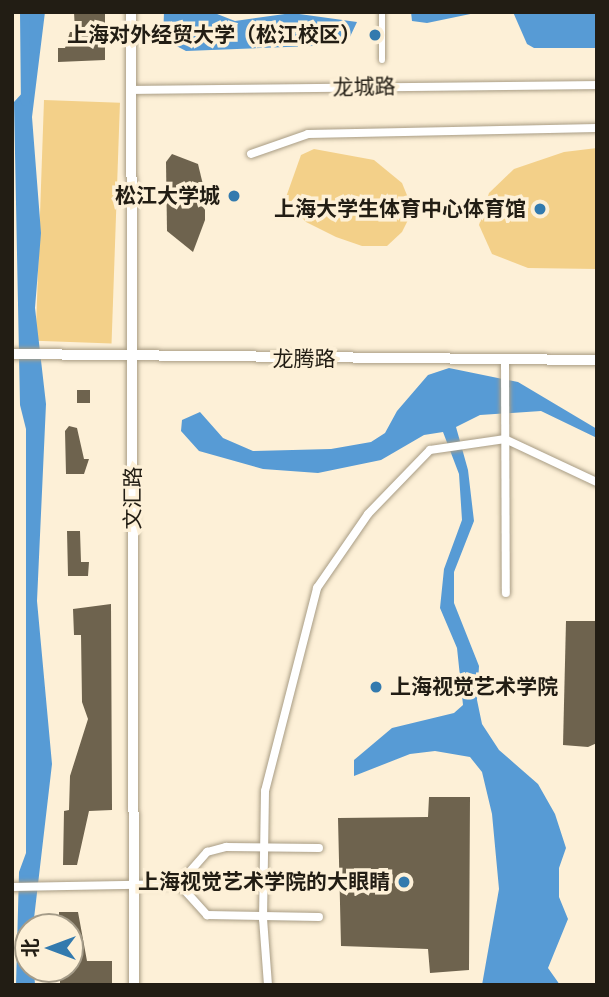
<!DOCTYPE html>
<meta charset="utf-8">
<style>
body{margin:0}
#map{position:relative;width:609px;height:997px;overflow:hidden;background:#fdf0d7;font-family:"PT Sans","Noto Sans SC",sans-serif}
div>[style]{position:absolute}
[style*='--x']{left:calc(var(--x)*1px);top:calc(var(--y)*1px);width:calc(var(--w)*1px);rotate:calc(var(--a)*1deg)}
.green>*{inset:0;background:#f3d089;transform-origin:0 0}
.water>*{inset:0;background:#579bd5}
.canal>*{height:9px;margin:-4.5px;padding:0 4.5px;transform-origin:4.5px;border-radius:4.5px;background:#579bd5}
.building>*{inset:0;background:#6e634e;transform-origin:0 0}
.roads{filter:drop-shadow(0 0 2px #a89c84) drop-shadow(0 0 2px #a89c84)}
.pedestrian>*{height:6px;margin:-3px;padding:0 3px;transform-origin:3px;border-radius:3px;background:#fff}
.minor>*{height:8px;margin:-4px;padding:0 4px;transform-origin:4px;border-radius:4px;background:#fff}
.secondary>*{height:10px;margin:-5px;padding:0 5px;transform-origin:5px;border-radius:5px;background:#fff}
.dots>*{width:19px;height:19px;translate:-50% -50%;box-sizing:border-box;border:4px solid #fdf0d7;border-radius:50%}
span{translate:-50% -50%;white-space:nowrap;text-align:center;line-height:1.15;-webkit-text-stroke:7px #fdf0d7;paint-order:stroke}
.poi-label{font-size:21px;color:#221d14;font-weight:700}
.right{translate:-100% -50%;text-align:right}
.left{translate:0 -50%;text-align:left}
.street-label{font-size:21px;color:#221d14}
.frame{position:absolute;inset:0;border:14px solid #221d14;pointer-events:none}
.north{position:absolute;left:14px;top:913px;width:70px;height:70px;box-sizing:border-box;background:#fdf0d7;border:2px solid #a59c89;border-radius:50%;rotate:270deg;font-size:19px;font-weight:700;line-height:28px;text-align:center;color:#221d14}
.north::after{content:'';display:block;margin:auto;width:24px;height:32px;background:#337aae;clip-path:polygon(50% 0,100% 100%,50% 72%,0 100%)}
</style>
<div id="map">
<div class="green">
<i style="left:44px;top:100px;width:76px;height:241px;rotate:2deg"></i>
<i style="clip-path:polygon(597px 148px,597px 269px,528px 268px,492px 254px,479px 225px,489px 193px,514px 169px,564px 152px)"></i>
<i style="clip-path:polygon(314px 149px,374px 160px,402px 183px,413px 210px,402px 232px,387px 246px,362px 246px,336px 237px,306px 222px,285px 200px,301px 155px)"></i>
</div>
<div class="water">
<i style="clip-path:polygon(25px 12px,45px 12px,32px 117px,41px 233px,35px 308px,46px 404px,37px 601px,52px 764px,33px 927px,28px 927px,28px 969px,34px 969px,35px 985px,16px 985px,19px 872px,26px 853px,26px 429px,20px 405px,14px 102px,25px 90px)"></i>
<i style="clip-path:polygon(164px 12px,212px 12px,235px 21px,292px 13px,357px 22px,348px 41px,338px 45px,186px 51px,163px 39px)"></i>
<i style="clip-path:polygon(411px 12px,480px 12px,427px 23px,412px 21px)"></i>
<i style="clip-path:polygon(513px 12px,597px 12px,597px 48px,534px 48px,527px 44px)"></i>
<i style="clip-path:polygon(449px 368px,518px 382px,597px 429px,597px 438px,541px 411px,480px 415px,456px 427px,468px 470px,474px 521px,454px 572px,454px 603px,479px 666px,477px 700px,482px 724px,499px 750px,538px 784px,555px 814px,566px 848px,559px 868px,559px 897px,568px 919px,548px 968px,560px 985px,482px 985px,499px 889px,492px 814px,482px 772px,470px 757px,435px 751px,410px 754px,354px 776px,354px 760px,392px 728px,454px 713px,463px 705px,457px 648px,440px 608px,444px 569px,462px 520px,459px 474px,443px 432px,424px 435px,381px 460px,318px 473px,263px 469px,199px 451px,181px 431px,182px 420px,200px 412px,223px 438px,253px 451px,331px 449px,371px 442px,385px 433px,397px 411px,428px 375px)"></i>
</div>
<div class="canal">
<i style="--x:24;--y:12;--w:89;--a:89.4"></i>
</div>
<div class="building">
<i style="clip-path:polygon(74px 12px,105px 12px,105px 60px,58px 62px,58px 48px,65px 48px,70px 32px,75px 32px)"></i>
<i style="clip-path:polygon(172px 154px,198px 164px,205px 193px,205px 220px,193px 252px,167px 231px,166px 162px)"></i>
<i style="left:77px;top:390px;width:13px;height:13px"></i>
<i style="clip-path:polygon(69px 426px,77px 428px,84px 459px,89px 459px,84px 474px,66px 474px,65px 431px)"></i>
<i style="clip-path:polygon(67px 531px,80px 531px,81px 562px,89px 562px,88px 576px,68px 576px)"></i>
<i style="clip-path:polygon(111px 604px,112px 810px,89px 811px,77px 865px,63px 865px,64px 811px,69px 810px,70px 776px,88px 719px,82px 702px,81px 635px,74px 635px,73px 609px)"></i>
<i style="clip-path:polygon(566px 621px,597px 621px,597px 743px,588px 747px,563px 745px)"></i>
<i style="clip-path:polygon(429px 797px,470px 797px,469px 970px,430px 973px,428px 949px,341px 946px,338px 818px,428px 817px)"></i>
<i style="clip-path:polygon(59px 912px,78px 912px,87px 961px,112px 961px,112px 985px,60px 985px,60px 969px,70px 969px,70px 927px,59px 927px)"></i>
</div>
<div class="roads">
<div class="pedestrian">
<i style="--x:382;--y:12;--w:48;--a:90"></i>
</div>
<div class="minor">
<i style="--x:131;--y:90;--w:466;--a:-0.6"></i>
<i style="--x:251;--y:154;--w:60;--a:-19.3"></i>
<i style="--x:308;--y:134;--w:289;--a:-1.2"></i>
<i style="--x:505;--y:360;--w:233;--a:89.8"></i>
<i style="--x:179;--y:884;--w:42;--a:47.9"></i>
<i style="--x:207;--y:915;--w:112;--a:1"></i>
<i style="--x:12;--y:887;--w:167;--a:-1"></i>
<i style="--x:179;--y:884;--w:43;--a:-48.8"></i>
<i style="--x:207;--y:852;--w:20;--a:-15"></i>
<i style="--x:226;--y:847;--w:93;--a:0.6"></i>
<i style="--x:268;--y:985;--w:66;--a:-94.3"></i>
<i style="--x:263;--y:919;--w:128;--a:-89.1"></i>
<i style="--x:265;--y:791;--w:210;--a:-75.6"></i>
<i style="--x:317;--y:588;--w:90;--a:-55.4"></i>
<i style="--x:368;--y:514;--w:89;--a:-45.9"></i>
<i style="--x:430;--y:450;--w:76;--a:-8.3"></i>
<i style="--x:505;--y:439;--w:102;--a:25.1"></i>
</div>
<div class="secondary">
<i style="--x:131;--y:12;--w:973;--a:89.82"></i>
<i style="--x:12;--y:354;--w:585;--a:0.59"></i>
</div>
</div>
<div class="dots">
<i style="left:375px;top:35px;background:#337aae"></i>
<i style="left:234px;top:196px;background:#337aae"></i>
<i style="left:540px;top:209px;background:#337aae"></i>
<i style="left:376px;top:687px;background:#337aae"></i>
<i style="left:404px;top:882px;background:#337aae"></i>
</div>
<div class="poi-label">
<span class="right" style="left:361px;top:35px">上海对外经贸大学（松江校区）</span>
<span class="right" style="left:220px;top:196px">松江大学城</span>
<span class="right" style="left:526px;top:209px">上海大学生体育中心体育馆</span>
<span class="left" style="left:390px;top:687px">上海视觉艺术学院</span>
<span class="right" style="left:390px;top:882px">上海视觉艺术学院的大眼睛</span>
</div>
<div class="street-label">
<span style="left:364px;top:87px;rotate:-1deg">龙城路</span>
<span style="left:304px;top:359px">龙腾路</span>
<span style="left:133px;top:498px;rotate:-90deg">文汇路</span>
</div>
<div class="frame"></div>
<div class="north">北</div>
</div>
